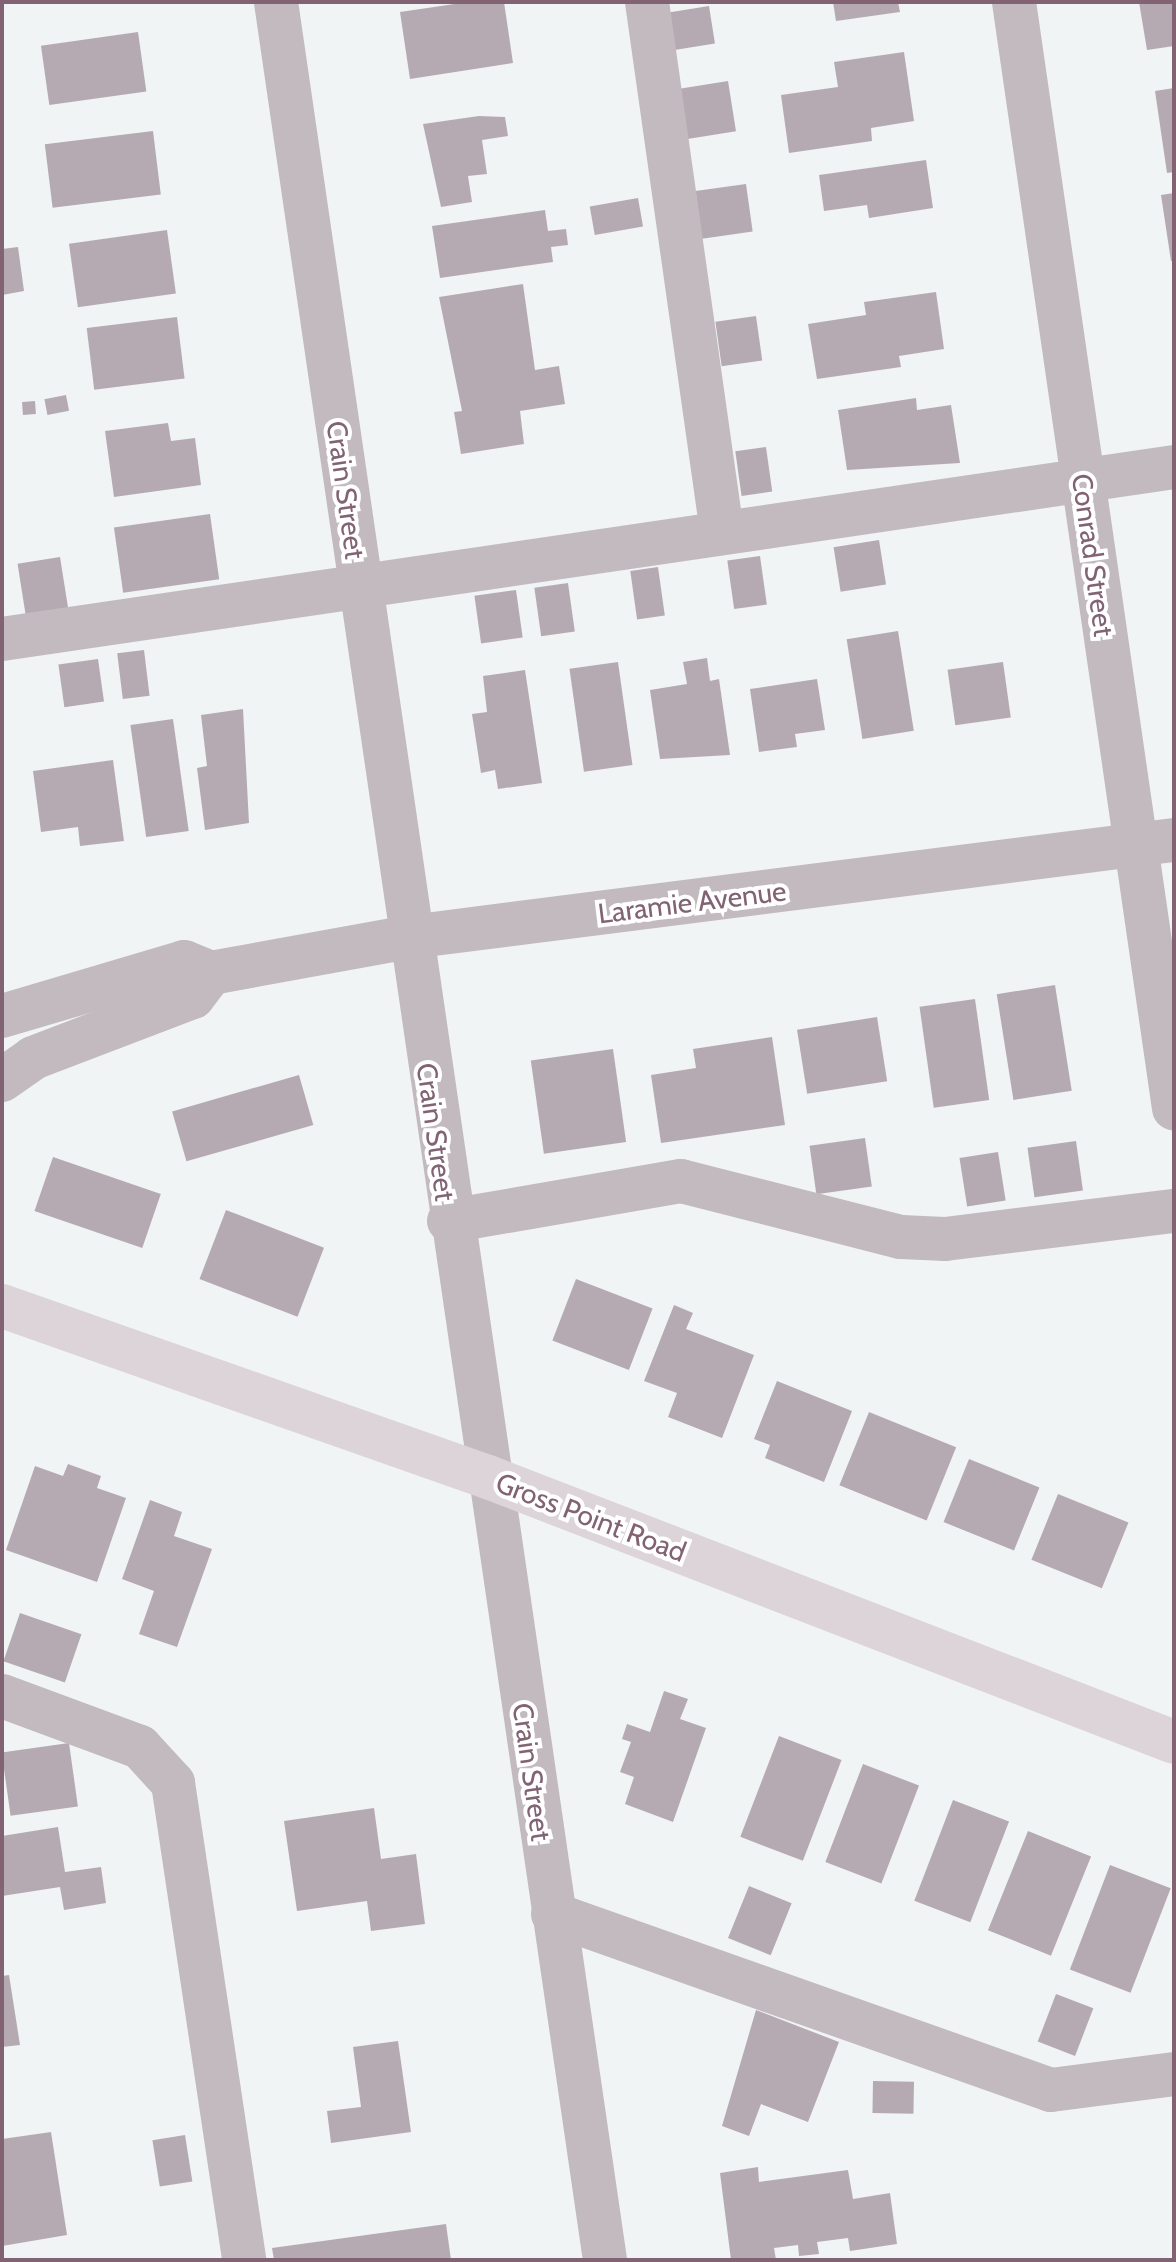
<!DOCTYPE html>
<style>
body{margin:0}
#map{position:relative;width:1176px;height:2262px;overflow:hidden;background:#f0f4f4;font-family:Cabin,sans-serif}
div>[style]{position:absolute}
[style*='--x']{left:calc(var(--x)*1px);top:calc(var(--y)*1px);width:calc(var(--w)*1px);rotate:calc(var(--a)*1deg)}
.building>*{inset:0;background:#b6aab2;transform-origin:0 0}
.minor>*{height:44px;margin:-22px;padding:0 22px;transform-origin:22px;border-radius:22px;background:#c3babf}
.major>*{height:44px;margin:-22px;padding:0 22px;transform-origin:22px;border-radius:22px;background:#dcd4d8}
span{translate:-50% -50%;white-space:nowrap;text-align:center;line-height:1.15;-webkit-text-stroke:8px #fff;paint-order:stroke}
.street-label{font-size:28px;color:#816374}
.frame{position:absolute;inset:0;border:4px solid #816374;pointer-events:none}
</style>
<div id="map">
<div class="building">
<i style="clip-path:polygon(468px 2px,504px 2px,513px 63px,410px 79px,400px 12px)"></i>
<i style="clip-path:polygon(833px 2px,898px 2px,900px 12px,836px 21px)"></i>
<i style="clip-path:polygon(1139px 2px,1174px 2px,1174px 46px,1147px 50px)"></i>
<i style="left:709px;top:6px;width:38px;height:41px;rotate:81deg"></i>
<i style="left:138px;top:32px;width:60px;height:98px;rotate:82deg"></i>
<i style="clip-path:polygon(904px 52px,914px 121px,871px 128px,872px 141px,789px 153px,781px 95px,838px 87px,834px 62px)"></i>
<i style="left:728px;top:81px;width:51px;height:49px;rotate:81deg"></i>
<i style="clip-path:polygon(1174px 88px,1174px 172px,1167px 173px,1155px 91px)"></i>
<i style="clip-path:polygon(479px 116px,505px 117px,508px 136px,482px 140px,487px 174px,468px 176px,472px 202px,441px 207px,423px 124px)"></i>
<i style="left:153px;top:131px;width:64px;height:109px;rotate:83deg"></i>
<i style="clip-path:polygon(926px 160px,933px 208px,869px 218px,867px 205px,824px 211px,819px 175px)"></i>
<i style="left:746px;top:184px;width:48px;height:51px;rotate:82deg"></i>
<i style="clip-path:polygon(1174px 193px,1174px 261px,1171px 261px,1161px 195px)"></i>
<i style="left:638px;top:198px;width:29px;height:49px;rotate:80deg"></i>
<i style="clip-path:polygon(545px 210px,548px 231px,566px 229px,568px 245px,551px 247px,553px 262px,440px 278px,432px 226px)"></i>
<i style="left:167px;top:230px;width:64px;height:99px;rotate:82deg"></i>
<i style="clip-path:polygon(18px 247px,24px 291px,2px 295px,2px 249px)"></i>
<i style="clip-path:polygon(523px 284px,535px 370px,559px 366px,565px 404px,520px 411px,524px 444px,461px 454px,454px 412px,462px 411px,439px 297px)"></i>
<i style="clip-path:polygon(936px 292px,944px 349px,899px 356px,901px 367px,817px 379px,808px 324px,866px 315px,864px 302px)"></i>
<i style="left:756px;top:316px;width:45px;height:41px;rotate:82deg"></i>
<i style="left:177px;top:317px;width:62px;height:91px;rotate:83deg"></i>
<i style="left:66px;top:395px;width:16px;height:22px;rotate:79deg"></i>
<i style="clip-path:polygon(916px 398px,917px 410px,951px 405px,960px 463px,847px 470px,838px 410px)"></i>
<i style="left:35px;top:401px;width:13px;height:13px;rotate:86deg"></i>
<i style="clip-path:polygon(168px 423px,171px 441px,195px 438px,201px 485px,114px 497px,105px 431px)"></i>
<i style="left:766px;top:447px;width:45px;height:31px;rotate:82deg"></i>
<i style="left:210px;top:514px;width:66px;height:97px;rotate:82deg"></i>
<i style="left:879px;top:540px;width:45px;height:46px;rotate:81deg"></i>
<i style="left:760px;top:556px;width:49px;height:33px;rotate:82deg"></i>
<i style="left:60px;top:557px;width:53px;height:43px;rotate:81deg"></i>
<i style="left:658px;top:567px;width:49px;height:28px;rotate:82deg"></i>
<i style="left:568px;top:583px;width:49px;height:34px;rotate:82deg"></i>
<i style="left:516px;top:590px;width:48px;height:42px;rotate:82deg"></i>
<i style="left:898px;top:631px;width:101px;height:52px;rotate:81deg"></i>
<i style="left:144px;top:650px;width:46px;height:27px;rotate:83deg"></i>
<i style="clip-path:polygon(707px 658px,710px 681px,719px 679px,730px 755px,660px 759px,650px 690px,687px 684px,683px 662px)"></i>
<i style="left:98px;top:659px;width:43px;height:40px;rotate:82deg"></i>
<i style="left:618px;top:662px;width:104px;height:49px;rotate:82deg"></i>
<i style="left:1003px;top:662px;width:56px;height:56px;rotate:82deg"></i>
<i style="clip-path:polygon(525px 670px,542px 783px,498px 789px,495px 770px,481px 773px,472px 714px,487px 712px,483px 676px)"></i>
<i style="clip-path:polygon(817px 679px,825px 730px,795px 734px,797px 747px,759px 752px,750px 689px)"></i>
<i style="clip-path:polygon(243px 709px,249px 823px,205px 830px,197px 768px,207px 766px,201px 715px)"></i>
<i style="left:173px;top:719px;width:113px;height:43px;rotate:82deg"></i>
<i style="clip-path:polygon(113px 760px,124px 841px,80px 846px,78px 827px,41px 832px,33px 771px)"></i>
<i style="left:1055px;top:985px;width:107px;height:59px;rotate:81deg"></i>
<i style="left:975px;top:999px;width:102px;height:56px;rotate:82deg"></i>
<i style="left:877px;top:1017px;width:65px;height:81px;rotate:81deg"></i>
<i style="clip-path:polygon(772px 1037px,785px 1125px,661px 1143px,651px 1075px,696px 1068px,693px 1049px)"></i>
<i style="left:613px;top:1049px;width:94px;height:83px;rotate:82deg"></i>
<i style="left:299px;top:1075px;width:52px;height:132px;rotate:74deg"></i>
<i style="left:865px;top:1138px;width:49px;height:56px;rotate:82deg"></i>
<i style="left:1076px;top:1141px;width:50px;height:49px;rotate:82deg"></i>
<i style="left:998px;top:1152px;width:49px;height:39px;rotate:81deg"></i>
<i style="left:53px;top:1157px;width:114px;height:57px;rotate:19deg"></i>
<i style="left:226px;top:1210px;width:105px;height:74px;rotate:21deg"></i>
<i style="left:576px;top:1279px;width:82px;height:66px;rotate:21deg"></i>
<i style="clip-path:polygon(674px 1305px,693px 1313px,686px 1329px,754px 1355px,722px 1438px,668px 1417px,677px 1393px,644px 1381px)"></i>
<i style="clip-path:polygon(777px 1381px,852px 1411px,824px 1482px,765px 1458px,770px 1445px,754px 1439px)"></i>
<i style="left:869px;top:1412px;width:94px;height:79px;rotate:22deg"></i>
<i style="left:969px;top:1459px;width:76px;height:68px;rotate:22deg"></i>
<i style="clip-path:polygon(68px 1464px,101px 1476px,97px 1488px,126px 1498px,97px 1582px,6px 1550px,35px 1466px,63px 1476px)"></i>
<i style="left:1058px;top:1494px;width:76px;height:71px;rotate:22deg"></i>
<i style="clip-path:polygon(150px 1500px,182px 1512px,174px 1536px,212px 1549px,177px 1647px,139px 1634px,154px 1591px,122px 1579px)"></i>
<i style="left:20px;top:1613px;width:65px;height:51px;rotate:19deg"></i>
<i style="clip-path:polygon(664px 1691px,688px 1699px,680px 1719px,706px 1728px,673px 1822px,625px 1804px,634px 1777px,620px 1772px,631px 1742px,622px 1739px,627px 1724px,650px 1732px)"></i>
<i style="left:779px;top:1736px;width:67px;height:108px;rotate:21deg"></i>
<i style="left:69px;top:1743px;width:64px;height:68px;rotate:82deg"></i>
<i style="left:863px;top:1764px;width:60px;height:105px;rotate:21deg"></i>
<i style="left:953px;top:1800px;width:60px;height:108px;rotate:21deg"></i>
<i style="clip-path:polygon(374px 1808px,381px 1859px,416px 1854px,425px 1924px,371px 1931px,367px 1901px,297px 1911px,284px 1821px)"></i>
<i style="clip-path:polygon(58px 1827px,65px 1872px,101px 1867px,106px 1903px,64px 1910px,60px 1887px,2px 1896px,2px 1836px)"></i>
<i style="left:1028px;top:1831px;width:68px;height:107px;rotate:22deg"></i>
<i style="left:1110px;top:1865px;width:65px;height:112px;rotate:21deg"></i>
<i style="left:749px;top:1886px;width:46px;height:56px;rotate:22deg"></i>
<i style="clip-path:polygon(9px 1975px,20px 2045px,2px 2047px,2px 1976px)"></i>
<i style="left:1056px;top:1994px;width:40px;height:51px;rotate:21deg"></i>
<i style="clip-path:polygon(756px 2010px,839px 2042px,808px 2122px,761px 2104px,749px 2136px,722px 2126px)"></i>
<i style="clip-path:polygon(398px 2041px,411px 2132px,331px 2143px,327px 2111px,361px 2107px,353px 2047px)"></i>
<i style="left:873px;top:2081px;width:41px;height:32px;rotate:1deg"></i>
<i style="clip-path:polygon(51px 2132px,67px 2235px,2px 2246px,2px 2139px)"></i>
<i style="left:185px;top:2135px;width:47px;height:33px;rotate:81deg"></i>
<i style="clip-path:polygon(758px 2167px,759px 2182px,848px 2170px,853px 2199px,890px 2193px,897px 2244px,850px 2251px,848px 2238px,817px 2242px,819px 2254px,799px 2256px,798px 2245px,774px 2248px,776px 2260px,731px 2260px,720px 2173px)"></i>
<i style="clip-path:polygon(446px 2224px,451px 2260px,274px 2260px,272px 2248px)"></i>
</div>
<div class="minor">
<i style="--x:276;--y:2;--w:2282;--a:81.71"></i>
<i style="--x:647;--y:2;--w:535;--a:81.95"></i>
<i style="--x:1014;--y:2;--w:1118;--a:81.77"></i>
<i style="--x:2;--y:639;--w:1185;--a:-8.35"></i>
<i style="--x:2;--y:1016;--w:190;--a:-16.5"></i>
<i style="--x:184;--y:962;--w:29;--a:22"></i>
<i style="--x:211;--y:973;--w:202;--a:-10.3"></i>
<i style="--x:410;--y:937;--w:770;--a:-7.24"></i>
<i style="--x:2;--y:1080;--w:38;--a:-35"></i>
<i style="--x:33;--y:1058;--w:171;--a:-20.9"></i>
<i style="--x:193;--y:997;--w:30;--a:-53"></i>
<i style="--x:449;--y:1221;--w:235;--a:-9.8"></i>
<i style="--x:681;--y:1181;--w:227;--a:14.3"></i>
<i style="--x:901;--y:1237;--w:44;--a:2.6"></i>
<i style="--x:945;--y:1239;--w:231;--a:-7"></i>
<i style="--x:2;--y:1696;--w:147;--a:20.3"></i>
<i style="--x:140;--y:1747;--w:49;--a:47.5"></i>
<i style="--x:173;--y:1783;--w:482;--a:81.5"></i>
<i style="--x:553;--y:1914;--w:528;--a:19.46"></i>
<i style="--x:1051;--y:2090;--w:124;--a:-7.4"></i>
</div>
<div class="major">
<i style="--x:2;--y:1306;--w:515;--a:19.38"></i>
<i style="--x:488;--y:1477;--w:735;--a:21.12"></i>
</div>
<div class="street-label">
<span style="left:346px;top:490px;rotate:82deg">Crain Street</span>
<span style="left:1093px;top:555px;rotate:82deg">Conrad Street</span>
<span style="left:692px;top:902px;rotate:-7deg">Laramie Avenue</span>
<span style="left:436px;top:1132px;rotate:82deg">Crain Street</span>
<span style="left:591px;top:1517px;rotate:21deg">Gross Point Road</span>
<span style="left:532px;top:1772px;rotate:82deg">Crain Street</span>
</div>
<div class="frame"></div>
</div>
